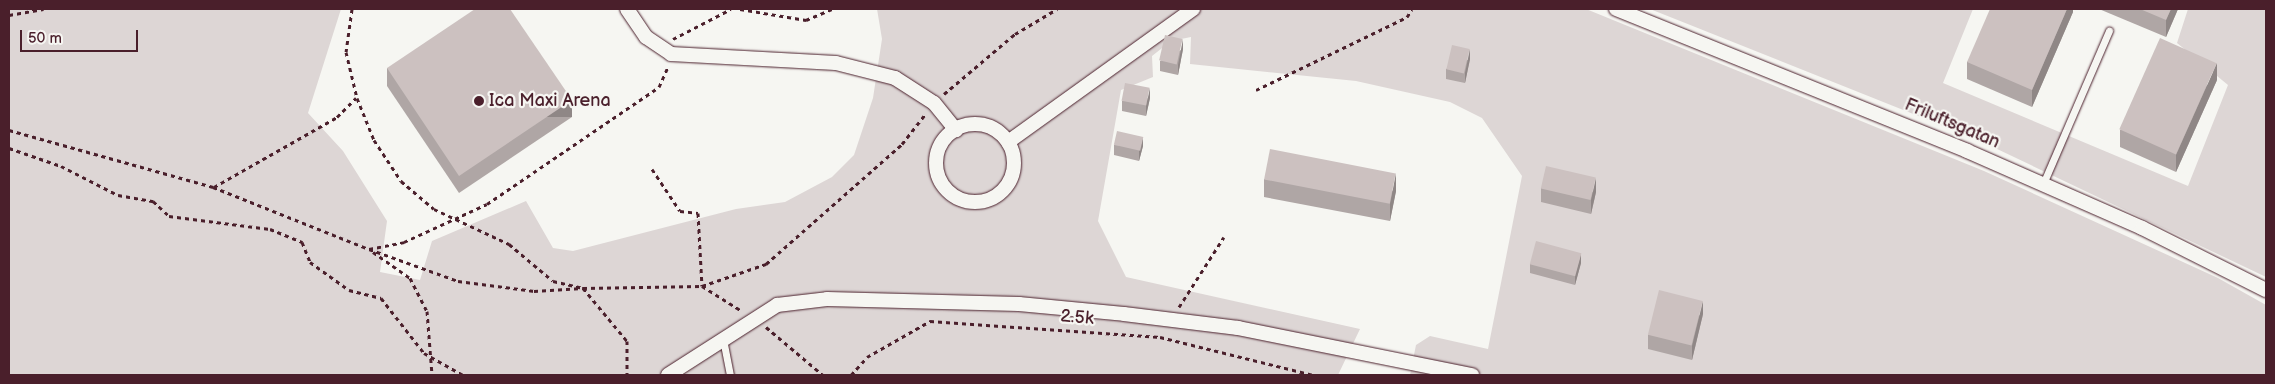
<!DOCTYPE html>
<style>
body{margin:0}
#map{position:relative;width:2275px;height:384px;overflow:hidden;background:#f6f6f2;font-family:"Balsamiq Sans",sans-serif}
div>[style]{position:absolute}
[style*='--x']{left:calc(var(--x)*1px);top:calc(var(--y)*1px);width:calc(var(--w)*1px);rotate:calc(var(--a)*1deg)}
.green>*{inset:0;background:#ddd6d5}
.path>*{height:3px;margin-top:-1.5px;transform-origin:0;background:repeating-linear-gradient(90deg,#4a1f2b 0 4px,transparent 0 8px)}
.roads{filter:drop-shadow(0 0 1px #4a1f2b) drop-shadow(0 0 1px #4a1f2b)}
.service>*{height:7px;margin:-3.5px;padding:0 3.5px;transform-origin:3.5px;border-radius:3.5px;background:#f6f6f2}
.minor>*{height:14px;margin:-7px;padding:0 7px;transform-origin:7px;border-radius:7px;background:#f6f6f2}
.minor>.ring{margin:-7px;padding:0;box-sizing:content-box;background:none;border:14px solid #f6f6f2;border-radius:50%}
.wall>*{inset:0;background:#afa6a5}
.shaded-wall>*{inset:0;background:#8f8786;transform-origin:0 0}
.building>*{inset:0;background:#ccc1c0;transform-origin:0 0}
.dots>*{width:14px;height:14px;translate:-50% -50%;box-sizing:border-box;border:2px solid #f6f6f2;border-radius:50%}
span{translate:-50% -50%;white-space:nowrap;text-align:center;line-height:1.15;-webkit-text-stroke:4.5px #f6f6f2;paint-order:stroke}
.poi-label{font-size:18px;color:#4a1f2b}
.left{translate:0 -50%;text-align:left}
.street-label{font-size:18px;color:#4a1f2b}
.frame{position:absolute;inset:0;border:10px solid #4a1f2b;pointer-events:none}
.scale{position:absolute;left:20px;top:30px;width:118px;height:22px;box-sizing:border-box;border:2px solid #4a1f2b;border-top:0;padding-left:6px;font-size:15px;line-height:18px;white-space:nowrap;color:#4a1f2b;-webkit-text-stroke:4px #f6f6f2;paint-order:stroke}
</style>
<div id="map">
<div class="green">
<i style="clip-path:polygon(9px 9px,341px 9px,308px 113px,343px 151px,387px 221px,380px 272px,420px 280px,432px 241px,526px 201px,553px 248px,573px 251px,736px 209px,785px 202px,832px 177px,854px 155px,873px 98px,882px 39px,877px 9px,1586px 9px,1984px 171px,2218px 278px,2266px 305px,2266px 375px,1410px 375px,1416px 345px,1430px 336px,1488px 349px,1522px 176px,1482px 118px,1450px 102px,1356px 81px,1190px 64px,1191px 37px,1171px 41px,1152px 56px,1153px 77px,1121px 90px,1098px 221px,1126px 277px,1360px 329px,1338px 375px,9px 375px)"></i>
<i style="clip-path:polygon(1650px 9px,1973px 9px,1943px 83px,2188px 186px,2228px 85px,2177px 43px,2188px 9px,2266px 9px,2266px 277px,1976px 139px)"></i>
</div>
<div class="path">
<i style="--x:352;--y:9;--w:43;--a:97.9"></i>
<i style="--x:346;--y:52;--w:47;--a:76.6"></i>
<i style="--x:357;--y:98;--w:45;--a:68"></i>
<i style="--x:374;--y:140;--w:49;--a:56.6"></i>
<i style="--x:401;--y:181;--w:43;--a:40.3"></i>
<i style="--x:434;--y:209;--w:83;--a:25"></i>
<i style="--x:509;--y:244;--w:57;--a:40.1"></i>
<i style="--x:553;--y:281;--w:31;--a:13"></i>
<i style="--x:583;--y:288;--w:119;--a:-1"></i>
<i style="--x:702;--y:286;--w:68;--a:-19"></i>
<i style="--x:766;--y:264;--w:181;--a:-41.4"></i>
<i style="--x:902;--y:144;--w:39;--a:-52"></i>
<i style="--x:740;--y:9;--w:67;--a:9.5"></i>
<i style="--x:806;--y:20;--w:28;--a:-23"></i>
<i style="--x:9;--y:15;--w:35;--a:-10"></i>
<i style="--x:673;--y:39;--w:65;--a:-27.3"></i>
<i style="--x:1256;--y:90;--w:168;--a:-25.8"></i>
<i style="--x:1407;--y:17;--w:9;--a:-58"></i>
<i style="--x:944;--y:94;--w:93;--a:-40.2"></i>
<i style="--x:1015;--y:34;--w:49;--a:-30.8"></i>
<i style="--x:9;--y:130;--w:212;--a:15.6"></i>
<i style="--x:213;--y:187;--w:168;--a:21.7"></i>
<i style="--x:369;--y:249;--w:36;--a:-11"></i>
<i style="--x:404;--y:242;--w:91;--a:-24.6"></i>
<i style="--x:487;--y:204;--w:208;--a:-34.2"></i>
<i style="--x:659;--y:87;--w:22;--a:-66"></i>
<i style="--x:9;--y:148;--w:55;--a:19.1"></i>
<i style="--x:61;--y:166;--w:64;--a:27"></i>
<i style="--x:118;--y:195;--w:36;--a:10"></i>
<i style="--x:153;--y:201;--w:22;--a:43"></i>
<i style="--x:169;--y:216;--w:102;--a:7.3"></i>
<i style="--x:270;--y:229;--w:35;--a:22"></i>
<i style="--x:302;--y:242;--w:22;--a:68"></i>
<i style="--x:310;--y:262;--w:48;--a:35.7"></i>
<i style="--x:349;--y:290;--w:33;--a:14"></i>
<i style="--x:381;--y:298;--w:70;--a:52"></i>
<i style="--x:424;--y:353;--w:45;--a:29.4"></i>
<i style="--x:652;--y:169;--w:50;--a:56.3"></i>
<i style="--x:680;--y:211;--w:18;--a:6"></i>
<i style="--x:698;--y:213;--w:73;--a:86.9"></i>
<i style="--x:702;--y:286;--w:47;--a:32"></i>
<i style="--x:214;--y:187;--w:142;--a:-29.6"></i>
<i style="--x:337;--y:117;--w:27;--a:-45"></i>
<i style="--x:369;--y:249;--w:95;--a:19.8"></i>
<i style="--x:458;--y:281;--w:77;--a:7.5"></i>
<i style="--x:534;--y:291;--w:49;--a:-3.5"></i>
<i style="--x:583;--y:288;--w:69;--a:50.3"></i>
<i style="--x:627;--y:341;--w:34;--a:90"></i>
<i style="--x:373;--y:252;--w:45;--a:35.1"></i>
<i style="--x:410;--y:278;--w:37;--a:63"></i>
<i style="--x:427;--y:311;--w:64;--a:85.5"></i>
<i style="--x:1179;--y:307;--w:83;--a:-57.3"></i>
<i style="--x:766;--y:327;--w:75;--a:40.1"></i>
<i style="--x:851;--y:375;--w:24;--a:-48"></i>
<i style="--x:867;--y:357;--w:73;--a:-29.7"></i>
<i style="--x:930;--y:321;--w:231;--a:4"></i>
<i style="--x:1160;--y:337;--w:159;--a:13.9"></i>
</div>
<div class="roads">
<div class="service">
<i style="--x:2043;--y:184;--w:167;--a:-66.7"></i>
<i style="--x:723;--y:339;--w:37;--a:79"></i>
</div>
<div class="minor">
<i style="--x:627;--y:9;--w:34;--a:56"></i>
<i style="--x:646;--y:37;--w:30;--a:34"></i>
<i style="--x:671;--y:54;--w:165;--a:3.1"></i>
<i style="--x:836;--y:63;--w:61;--a:14.3"></i>
<i style="--x:895;--y:78;--w:46;--a:32.7"></i>
<i style="--x:934;--y:103;--w:35;--a:51"></i>
<i style="--x:1616;--y:9;--w:379;--a:22"></i>
<i style="--x:1967;--y:151;--w:191;--a:23.7"></i>
<i style="--x:2142;--y:228;--w:139;--a:26.6"></i>
<i class="ring" style="left:936px;top:124px;width:64px;height:64px"></i>
<i style="--x:1008;--y:142;--w:228;--a:-35.7"></i>
<i style="--x:668;--y:375;--w:130;--a:-32.7"></i>
<i style="--x:777;--y:305;--w:50;--a:-6.8"></i>
<i style="--x:827;--y:299;--w:192;--a:1.5"></i>
<i style="--x:1019;--y:304;--w:105;--a:5.4"></i>
<i style="--x:1124;--y:314;--w:115;--a:7"></i>
<i style="--x:1238;--y:328;--w:239;--a:11.4"></i>
</div>
</div>
<div class="wall">
<i style="clip-path:polygon(2067px 9px,2073px 9px,2073px 12px,2032px 107px,1967px 79px,1967px 62px)"></i>
<i style="clip-path:polygon(2099px 9px,2178px 9px,2166px 37px)"></i>
<i style="clip-path:polygon(1183px 49px,1178px 75px,1160px 71px,1160px 61px)"></i>
<i style="clip-path:polygon(1470px 59px,1465px 83px,1446px 79px,1446px 69px)"></i>
<i style="clip-path:polygon(387px 68px,572px 117px,459px 193px,387px 86px)"></i>
<i style="clip-path:polygon(2217px 80px,2176px 172px,2120px 147px,2120px 130px)"></i>
<i style="clip-path:polygon(1150px 98px,1146px 116px,1122px 111px,1122px 101px)"></i>
<i style="clip-path:polygon(1114px 145px,1143px 146px,1139px 161px,1114px 155px)"></i>
<i style="clip-path:polygon(1264px 179px,1396px 191px,1390px 221px,1264px 197px)"></i>
<i style="clip-path:polygon(1541px 188px,1596px 192px,1591px 214px,1541px 202px)"></i>
<i style="clip-path:polygon(1581px 263px,1575px 285px,1530px 273px,1530px 264px)"></i>
<i style="clip-path:polygon(1703px 314px,1692px 360px,1648px 349px,1648px 335px)"></i>
</div>
<div class="shaded-wall">
<i style="clip-path:polygon(2067px 9px,2073px 9px,2073px 12px,2032px 107px,2032px 90px)"></i>
<i style="clip-path:polygon(2171px 9px,2178px 9px,2166px 37px,2166px 20px)"></i>
<i style="clip-path:polygon(1183px 39px,1183px 49px,1178px 75px,1178px 65px)"></i>
<i style="clip-path:polygon(1470px 49px,1470px 59px,1465px 83px,1465px 73px)"></i>
<i style="clip-path:polygon(2217px 63px,2217px 80px,2176px 172px,2176px 155px)"></i>
<i style="clip-path:polygon(1150px 88px,1150px 98px,1146px 116px,1146px 106px)"></i>
<i style="left:572px;top:100px;width:17px;height:136px;rotate:90deg"></i>
<i style="clip-path:polygon(1143px 137px,1143px 146px,1139px 161px,1139px 151px)"></i>
<i style="clip-path:polygon(1396px 173px,1396px 191px,1390px 221px,1390px 204px)"></i>
<i style="clip-path:polygon(1596px 178px,1596px 192px,1591px 214px,1591px 200px)"></i>
<i style="clip-path:polygon(1581px 253px,1581px 263px,1575px 285px,1575px 275px)"></i>
<i style="clip-path:polygon(1703px 301px,1703px 314px,1692px 360px,1692px 346px)"></i>
</div>
<div class="building">
<i style="clip-path:polygon(475px 9px,510px 9px,572px 100px,459px 176px,387px 68px)"></i>
<i style="clip-path:polygon(1990px 9px,2067px 9px,2032px 90px,1967px 62px)"></i>
<i style="clip-path:polygon(2140px 9px,2171px 9px,2166px 20px)"></i>
<i style="left:1165px;top:35px;width:18px;height:26px;rotate:13deg"></i>
<i style="left:2160px;top:38px;width:62px;height:100px;rotate:24deg"></i>
<i style="left:1452px;top:45px;width:18px;height:25px;rotate:13deg"></i>
<i style="left:1125px;top:83px;width:25px;height:18px;rotate:11deg"></i>
<i style="left:1117px;top:131px;width:27px;height:14px;rotate:13deg"></i>
<i style="left:1270px;top:149px;width:128px;height:31px;rotate:11deg"></i>
<i style="left:1546px;top:166px;width:51px;height:23px;rotate:13deg"></i>
<i style="left:1536px;top:241px;width:47px;height:24px;rotate:15deg"></i>
<i style="left:1659px;top:290px;width:45px;height:46px;rotate:14deg"></i>
</div>
<div class="dots">
<i style="left:479px;top:101px;background:#4a1f2b"></i>
</div>
<div class="poi-label">
<span class="left" style="left:489px;top:101px">Ica Maxi Arena</span>
</div>
<div class="street-label">
<span style="left:1952px;top:124px;rotate:23deg">Friluftsgatan</span>
<span style="left:1077px;top:318px;rotate:5deg">2.5k</span>
</div>
<div class="frame"></div>
<div class="scale">50 m</div>
</div>
